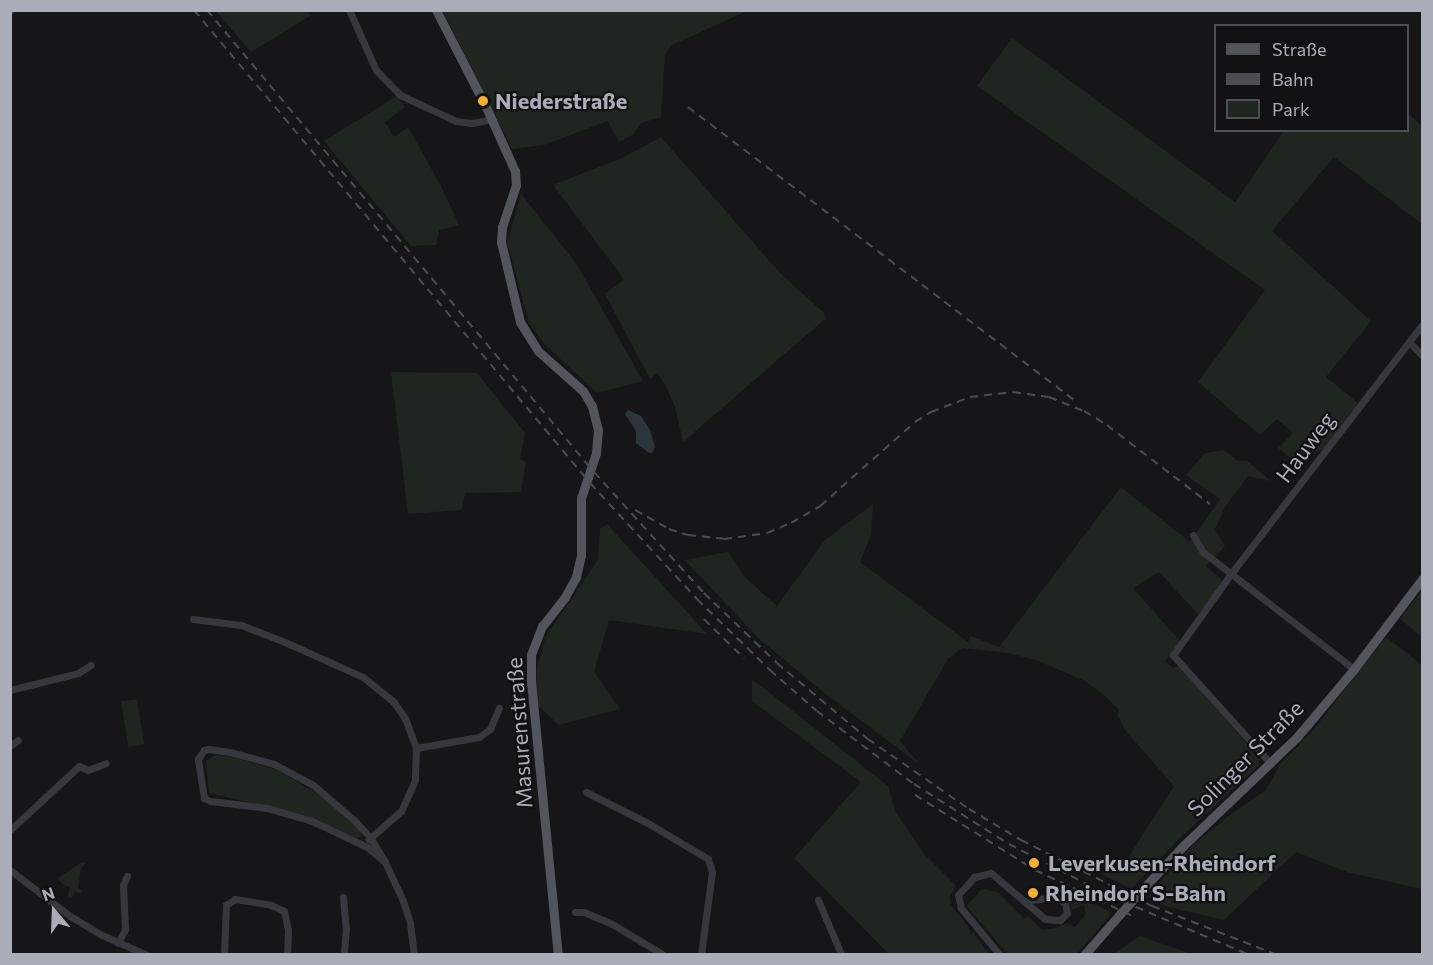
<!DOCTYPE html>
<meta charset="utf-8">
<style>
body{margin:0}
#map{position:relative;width:1433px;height:965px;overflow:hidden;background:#161618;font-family:Commissioner,sans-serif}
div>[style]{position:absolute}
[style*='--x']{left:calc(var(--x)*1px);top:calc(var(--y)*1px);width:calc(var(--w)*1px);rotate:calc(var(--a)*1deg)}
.green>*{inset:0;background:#1e261f;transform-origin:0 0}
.water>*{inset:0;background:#2c353c}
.minor>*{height:7px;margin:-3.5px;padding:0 3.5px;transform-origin:3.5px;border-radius:3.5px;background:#37383d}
.major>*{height:9px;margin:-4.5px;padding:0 4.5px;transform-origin:4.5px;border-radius:4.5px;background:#53555c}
.rail>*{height:1.5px;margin-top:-0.75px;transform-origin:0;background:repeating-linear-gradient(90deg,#4a4c52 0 8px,transparent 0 14px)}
.major-bridge>*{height:9px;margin:-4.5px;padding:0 4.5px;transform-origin:4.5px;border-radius:4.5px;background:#53555c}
.dots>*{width:16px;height:16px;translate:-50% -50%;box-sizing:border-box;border:3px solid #111113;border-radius:50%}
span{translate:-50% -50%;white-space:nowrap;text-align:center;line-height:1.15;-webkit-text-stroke:4.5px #111113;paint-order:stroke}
.poi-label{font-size:22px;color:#a8adb8;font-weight:700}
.left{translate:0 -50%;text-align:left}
.street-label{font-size:22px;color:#a8adb8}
.frame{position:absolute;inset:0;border:12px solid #a8adb8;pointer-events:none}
.legend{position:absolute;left:1214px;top:24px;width:195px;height:108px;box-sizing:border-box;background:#111113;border:2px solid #4d4f55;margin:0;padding:8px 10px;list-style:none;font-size:18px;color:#a8adb8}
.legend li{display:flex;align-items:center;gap:12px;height:30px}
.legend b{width:30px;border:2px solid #4d4f55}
.north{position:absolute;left:24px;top:881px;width:60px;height:60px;-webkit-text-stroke:4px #111113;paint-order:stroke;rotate:341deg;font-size:16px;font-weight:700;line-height:24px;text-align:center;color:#a8adb8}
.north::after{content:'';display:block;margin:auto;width:21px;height:27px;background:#a8adb8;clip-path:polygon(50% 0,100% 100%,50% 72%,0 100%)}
</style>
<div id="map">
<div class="green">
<i style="clip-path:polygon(216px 11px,308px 11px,310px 16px,251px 52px)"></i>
<i style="clip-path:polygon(443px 11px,747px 11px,672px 45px,665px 54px,661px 117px,641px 123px,634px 134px,619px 142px,608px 121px,544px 145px,512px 149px)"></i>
<i style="clip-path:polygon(1012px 38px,1235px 202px,1284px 131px,1408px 130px,1408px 113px,1422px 126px,1422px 224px,1334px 157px,1272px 231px,1371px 321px,1326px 377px,1358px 403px,1323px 449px,1296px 462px,1278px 448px,1293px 433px,1277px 419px,1260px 435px,1198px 382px,1265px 290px,977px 86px)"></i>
<i style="clip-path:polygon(397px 96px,405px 107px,385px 122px,394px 137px,408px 127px,441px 186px,459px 225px,439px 230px,436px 245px,411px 246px,324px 141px)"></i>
<i style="clip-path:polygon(661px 137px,780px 273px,824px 313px,825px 319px,683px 442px,675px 407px,665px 384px,657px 373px,650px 379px,605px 294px,624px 279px,553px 185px,622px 158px)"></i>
<i style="clip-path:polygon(521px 194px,576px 263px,643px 381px,597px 393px,544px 344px,529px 323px,507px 243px)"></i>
<i style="clip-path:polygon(391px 372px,477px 373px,525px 433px,520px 459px,526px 462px,521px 492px,465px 493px,462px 510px,408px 514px)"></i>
<i style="clip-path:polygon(1223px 450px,1238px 461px,1247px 461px,1271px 481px,1248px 476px,1225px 507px,1215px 529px,1225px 546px,1206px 566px,1223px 581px,1199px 615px,1159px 572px,1133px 588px,1180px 641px,1165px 661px,1173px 668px,1179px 665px,1259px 758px,1259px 765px,1182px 836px,1131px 889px,1100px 873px,1122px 867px,1174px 786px,1125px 730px,1117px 714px,1119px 710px,1103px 694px,1083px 680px,1036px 660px,1008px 653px,962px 648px,948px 659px,900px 741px,919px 764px,827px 695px,758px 638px,685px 560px,728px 552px,745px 577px,777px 606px,825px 540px,873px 504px,871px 535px,860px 562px,968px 642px,971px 636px,999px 647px,1121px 487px,1190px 542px,1220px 499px,1186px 475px,1205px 453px)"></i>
<i style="clip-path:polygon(607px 524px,707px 634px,609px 620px,594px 672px,620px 709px,559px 725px,536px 704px,537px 667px,546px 636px,598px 560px,600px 529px)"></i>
<i style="clip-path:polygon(1422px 590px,1422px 637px,1400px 619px)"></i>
<i style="clip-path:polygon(1386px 637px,1422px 665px,1422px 889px,1347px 872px,1296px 852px,1224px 920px,1164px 906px,1147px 897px,1192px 846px,1231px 814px,1266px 790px,1281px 763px,1315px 728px)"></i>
<i style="clip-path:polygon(752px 679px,888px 786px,896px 813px,925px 855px,956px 886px,950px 896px,951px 905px,969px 928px,971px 935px,973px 932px,989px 954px,889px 954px,794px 858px,861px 782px,752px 701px)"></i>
<i style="left:137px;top:699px;width:46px;height:16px;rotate:81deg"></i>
<i style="clip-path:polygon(215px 755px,232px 757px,275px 769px,321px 796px,361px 831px,362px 837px,356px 838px,298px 814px,209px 793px,206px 761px)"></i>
<i style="clip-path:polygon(86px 862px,81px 869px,78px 888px,82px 891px,80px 894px,75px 891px,72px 898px,68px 897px,70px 887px,62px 884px,58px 878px,79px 864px)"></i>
<i style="clip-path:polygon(982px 889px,998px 892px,1025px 919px,1028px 916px,1042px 930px,1056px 928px,1067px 923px,1075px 927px,1086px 914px,1084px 905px,1072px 910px,1066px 890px,1112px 913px,1077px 954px,1008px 954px,968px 908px,968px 904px)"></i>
<i style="clip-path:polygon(1140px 936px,1191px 954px,1114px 954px)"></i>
</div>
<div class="water">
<i style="clip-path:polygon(628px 410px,641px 416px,650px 430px,655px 447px,652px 453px,649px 453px,636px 443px,636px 431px,625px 414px)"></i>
</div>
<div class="minor">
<i style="--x:349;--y:10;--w:66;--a:65.8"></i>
<i style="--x:376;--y:70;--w:35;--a:46"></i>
<i style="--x:400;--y:95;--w:62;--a:24.9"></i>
<i style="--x:456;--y:121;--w:16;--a:7"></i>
<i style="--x:472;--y:123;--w:20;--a:-11"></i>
<i style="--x:10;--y:11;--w:1;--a:-45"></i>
<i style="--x:1409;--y:342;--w:18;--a:45"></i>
<i style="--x:1193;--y:535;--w:20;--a:60"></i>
<i style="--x:1203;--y:552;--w:191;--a:37.8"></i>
<i style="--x:193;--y:619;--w:48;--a:7.1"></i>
<i style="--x:241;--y:625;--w:47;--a:21.1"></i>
<i style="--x:285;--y:642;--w:85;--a:24.2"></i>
<i style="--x:363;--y:677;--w:38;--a:39"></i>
<i style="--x:393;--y:701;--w:21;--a:55"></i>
<i style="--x:405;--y:718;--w:32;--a:70"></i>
<i style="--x:416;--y:748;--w:32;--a:92"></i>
<i style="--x:415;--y:780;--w:34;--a:114"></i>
<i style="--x:401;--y:811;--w:43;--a:138.8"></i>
<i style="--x:10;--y:690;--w:70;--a:-14"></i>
<i style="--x:78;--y:673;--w:15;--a:-32"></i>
<i style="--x:10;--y:746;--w:10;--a:-37"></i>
<i style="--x:416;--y:748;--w:64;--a:-9.9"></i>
<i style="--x:479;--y:737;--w:14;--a:-36"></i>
<i style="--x:490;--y:729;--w:23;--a:-67"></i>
<i style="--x:209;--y:749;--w:21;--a:8"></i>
<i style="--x:230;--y:752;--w:46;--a:15.3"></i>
<i style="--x:274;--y:764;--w:44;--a:28.3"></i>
<i style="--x:313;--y:785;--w:54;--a:40.5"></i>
<i style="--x:354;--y:820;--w:23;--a:47"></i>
<i style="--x:370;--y:837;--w:29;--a:59"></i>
<i style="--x:385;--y:862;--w:23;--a:-140"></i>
<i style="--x:367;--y:847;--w:61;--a:-154.7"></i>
<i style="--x:312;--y:821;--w:47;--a:-163.9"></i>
<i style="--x:267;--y:808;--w:57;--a:-173"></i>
<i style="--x:210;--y:801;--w:7;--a:-153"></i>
<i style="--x:204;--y:798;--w:39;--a:-99"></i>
<i style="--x:198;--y:759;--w:11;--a:-56"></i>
<i style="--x:204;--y:750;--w:5;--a:-11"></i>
<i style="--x:1271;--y:764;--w:147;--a:-132"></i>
<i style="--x:1173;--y:655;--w:98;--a:-54.5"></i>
<i style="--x:1230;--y:575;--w:315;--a:-52.5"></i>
<i style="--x:586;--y:792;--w:67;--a:26.6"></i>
<i style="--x:646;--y:822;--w:72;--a:30.8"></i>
<i style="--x:708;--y:859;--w:14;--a:73"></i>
<i style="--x:712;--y:872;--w:83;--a:97.6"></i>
<i style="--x:10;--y:830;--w:94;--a:-42.8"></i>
<i style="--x:79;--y:766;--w:10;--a:24"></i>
<i style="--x:88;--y:770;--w:19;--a:-21"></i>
<i style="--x:385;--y:862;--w:43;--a:65.2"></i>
<i style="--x:403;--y:901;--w:23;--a:72"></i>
<i style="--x:410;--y:923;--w:31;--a:83"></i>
<i style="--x:10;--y:870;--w:76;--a:37.5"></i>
<i style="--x:70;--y:916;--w:37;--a:31"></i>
<i style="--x:102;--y:935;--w:47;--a:23.8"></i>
<i style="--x:343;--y:897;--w:32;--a:85"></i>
<i style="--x:346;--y:929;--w:25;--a:95"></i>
<i style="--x:818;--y:900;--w:59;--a:66.9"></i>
<i style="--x:575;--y:912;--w:9;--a:0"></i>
<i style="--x:584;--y:912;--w:30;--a:23"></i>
<i style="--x:612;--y:924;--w:58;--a:31"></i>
<i style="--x:118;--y:943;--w:16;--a:-63"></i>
<i style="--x:125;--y:929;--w:44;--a:-92.6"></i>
<i style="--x:123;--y:885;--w:10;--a:-66"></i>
<i style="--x:224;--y:954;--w:49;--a:-87.7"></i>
<i style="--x:226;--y:905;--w:11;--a:-34"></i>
<i style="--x:235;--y:899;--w:36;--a:9"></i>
<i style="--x:271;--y:905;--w:14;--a:25"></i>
<i style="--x:284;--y:911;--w:19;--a:78"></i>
<i style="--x:288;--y:930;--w:24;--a:92"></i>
<i style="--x:999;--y:954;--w:60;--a:-129.6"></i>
<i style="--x:961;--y:908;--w:13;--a:-103"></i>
<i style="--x:958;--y:895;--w:24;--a:-48"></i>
<i style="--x:974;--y:877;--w:17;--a:-13"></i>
<i style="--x:991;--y:873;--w:71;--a:40.4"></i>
<i style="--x:1045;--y:919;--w:15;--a:4"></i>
<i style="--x:1060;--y:920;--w:10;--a:-45"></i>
<i style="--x:1067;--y:913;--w:10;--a:-101"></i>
<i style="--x:1065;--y:903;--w:11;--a:-146"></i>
<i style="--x:1056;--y:897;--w:31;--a:173"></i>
</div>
<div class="major">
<i style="--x:436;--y:10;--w:107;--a:62.7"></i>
<i style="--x:485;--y:105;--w:72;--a:65.6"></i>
<i style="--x:515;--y:171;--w:14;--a:86"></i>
<i style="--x:516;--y:185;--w:44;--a:108.4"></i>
<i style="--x:502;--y:227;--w:15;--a:94"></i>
<i style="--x:501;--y:242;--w:82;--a:76.6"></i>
<i style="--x:520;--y:322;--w:34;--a:58"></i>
<i style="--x:538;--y:351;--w:60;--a:41.6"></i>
<i style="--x:583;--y:391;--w:17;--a:59"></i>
<i style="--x:592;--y:406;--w:25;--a:76"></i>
<i style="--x:598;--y:430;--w:23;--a:95"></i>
<i style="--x:596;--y:453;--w:47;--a:108.4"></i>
<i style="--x:581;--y:498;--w:57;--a:90"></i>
<i style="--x:581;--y:555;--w:23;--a:103"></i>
<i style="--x:576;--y:577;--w:23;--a:119"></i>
<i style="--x:565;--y:597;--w:37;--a:128"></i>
<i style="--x:542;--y:626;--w:31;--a:111"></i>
<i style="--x:531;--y:655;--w:26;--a:90"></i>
<i style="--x:531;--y:681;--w:274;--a:84.4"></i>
<i style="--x:1137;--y:895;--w:67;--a:-46.8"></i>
<i style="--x:1183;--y:846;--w:158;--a:-43.7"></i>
<i style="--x:1297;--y:737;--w:89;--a:-50"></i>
<i style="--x:1354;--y:669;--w:113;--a:-52.9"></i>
<i style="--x:1085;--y:954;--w:53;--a:-48.8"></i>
</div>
<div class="rail">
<i style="--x:194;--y:10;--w:617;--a:50.06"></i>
<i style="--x:590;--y:483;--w:158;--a:47.3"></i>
<i style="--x:697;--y:599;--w:102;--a:44.2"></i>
<i style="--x:770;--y:670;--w:62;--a:41.1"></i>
<i style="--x:817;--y:711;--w:121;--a:37"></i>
<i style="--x:914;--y:784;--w:112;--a:32.3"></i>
<i style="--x:1009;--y:844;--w:114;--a:27.2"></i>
<i style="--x:1110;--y:896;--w:149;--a:22.9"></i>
<i style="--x:207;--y:10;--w:603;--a:50.05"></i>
<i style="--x:594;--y:472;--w:164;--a:47.7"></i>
<i style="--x:704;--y:593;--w:101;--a:43.8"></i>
<i style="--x:777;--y:663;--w:119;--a:39.9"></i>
<i style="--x:868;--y:739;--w:123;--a:34.7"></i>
<i style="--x:969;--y:809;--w:61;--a:30.8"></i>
<i style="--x:1021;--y:840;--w:147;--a:26.7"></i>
<i style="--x:1152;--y:906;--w:132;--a:21.3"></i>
<i style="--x:688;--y:107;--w:487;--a:37.2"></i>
<i style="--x:635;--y:510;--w:39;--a:29"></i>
<i style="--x:669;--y:529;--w:20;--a:18"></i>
<i style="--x:688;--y:535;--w:36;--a:6"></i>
<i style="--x:724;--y:539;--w:43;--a:-7.9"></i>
<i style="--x:767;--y:533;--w:26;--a:-23"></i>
<i style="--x:791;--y:523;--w:34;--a:-30"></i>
<i style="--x:820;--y:506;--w:127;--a:-41.5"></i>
<i style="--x:915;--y:422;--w:19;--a:-32"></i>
<i style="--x:931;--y:412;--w:42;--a:-21"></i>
<i style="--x:970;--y:397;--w:43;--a:-6.6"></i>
<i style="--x:1013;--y:392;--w:36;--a:8"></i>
<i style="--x:1049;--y:397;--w:38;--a:22"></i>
<i style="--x:1084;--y:411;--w:27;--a:31"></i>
<i style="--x:1107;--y:425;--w:130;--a:37.5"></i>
<i style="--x:704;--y:619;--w:56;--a:44.3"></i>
<i style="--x:915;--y:795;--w:142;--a:32"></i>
<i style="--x:1035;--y:870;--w:110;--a:25.2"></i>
</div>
<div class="major-bridge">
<i style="--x:1120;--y:914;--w:25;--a:-48"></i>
</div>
<div class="dots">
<i style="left:483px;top:101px;background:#f2b134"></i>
<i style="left:1034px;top:863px;background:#f2b134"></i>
<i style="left:1033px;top:893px;background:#f2b134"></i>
</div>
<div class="poi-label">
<span class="left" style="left:495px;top:101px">Niederstraße</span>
<span class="left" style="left:1048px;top:863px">Leverkusen-Rheindorf</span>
<span class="left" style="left:1045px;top:893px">Rheindorf S-Bahn</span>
</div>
<div class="street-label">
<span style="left:1305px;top:447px;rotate:-53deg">Hauweg</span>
<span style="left:519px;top:733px;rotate:-94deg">Masurenstraße</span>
<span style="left:1245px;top:758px;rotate:-45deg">Solinger Straße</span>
</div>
<div class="frame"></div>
<ul class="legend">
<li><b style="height:8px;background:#53555c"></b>Straße</li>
<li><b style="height:8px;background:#4a4c52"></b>Bahn</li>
<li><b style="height:16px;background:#1e261f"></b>Park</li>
</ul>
<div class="north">N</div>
</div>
